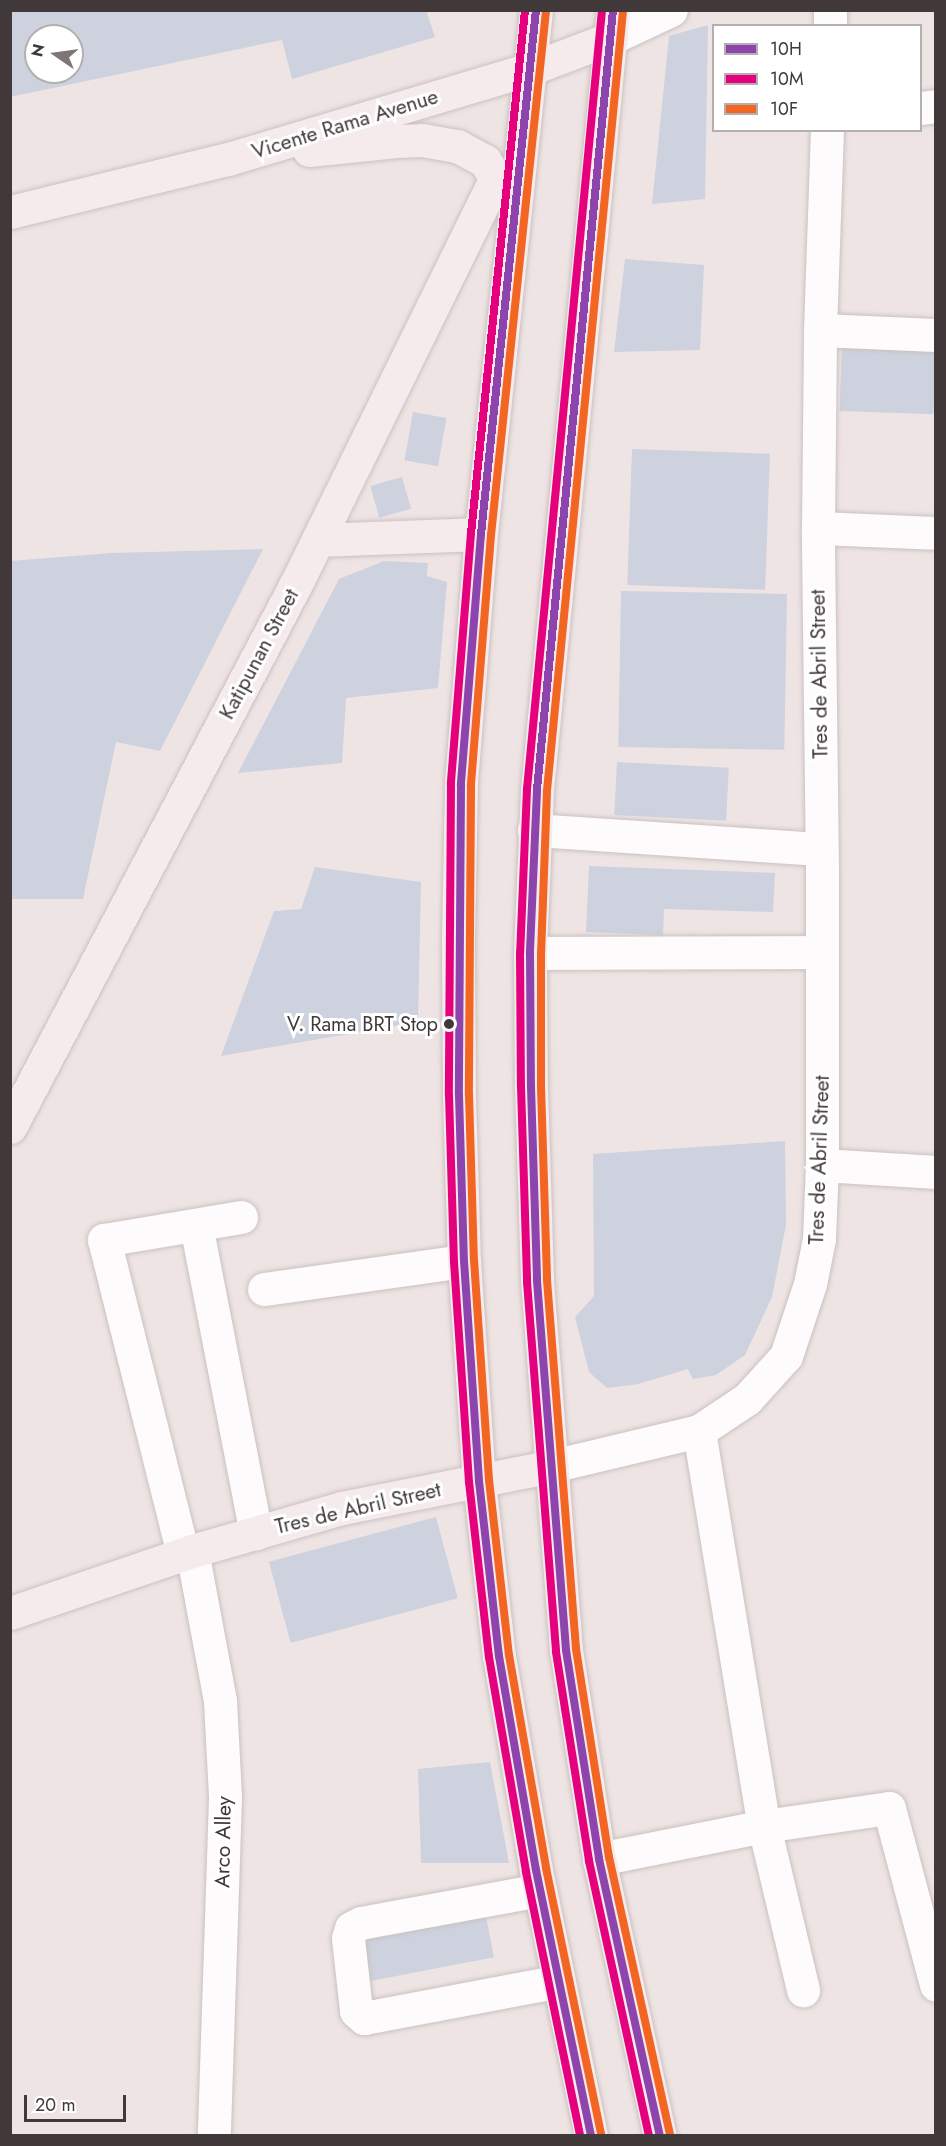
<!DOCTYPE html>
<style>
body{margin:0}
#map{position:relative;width:946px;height:2146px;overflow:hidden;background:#efe4e4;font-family:Jost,sans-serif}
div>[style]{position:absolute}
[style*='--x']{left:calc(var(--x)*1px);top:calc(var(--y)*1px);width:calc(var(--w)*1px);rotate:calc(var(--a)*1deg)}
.building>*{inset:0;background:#cdd2de;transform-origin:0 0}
.roads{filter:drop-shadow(0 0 2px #cac1c1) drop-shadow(0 0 2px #cac1c1)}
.minor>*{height:33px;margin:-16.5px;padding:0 16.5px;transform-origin:16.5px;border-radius:16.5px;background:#fdfbfb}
.major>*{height:33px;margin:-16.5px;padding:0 16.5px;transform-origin:16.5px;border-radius:16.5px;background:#f5ebec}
.bus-1>*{height:8px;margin:-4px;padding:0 4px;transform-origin:4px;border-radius:4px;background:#8e44ad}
.bus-2>*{height:8px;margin:-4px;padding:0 4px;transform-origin:4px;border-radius:4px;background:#e5007d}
.bus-3>*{height:8px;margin:-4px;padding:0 4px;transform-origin:4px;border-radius:4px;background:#f26522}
.dots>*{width:16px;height:16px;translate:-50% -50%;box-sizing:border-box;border:3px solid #fff;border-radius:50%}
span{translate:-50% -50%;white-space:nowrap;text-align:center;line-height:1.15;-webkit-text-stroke:6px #fff;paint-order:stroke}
.bus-label{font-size:20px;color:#413939}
.right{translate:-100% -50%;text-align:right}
.street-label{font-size:21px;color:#413939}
.frame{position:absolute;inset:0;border:12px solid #413939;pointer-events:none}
.legend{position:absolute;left:712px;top:24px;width:210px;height:108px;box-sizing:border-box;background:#fff;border:2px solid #b3b0b0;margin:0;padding:8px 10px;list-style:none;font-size:18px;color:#413939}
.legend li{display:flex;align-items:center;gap:12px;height:30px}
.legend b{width:30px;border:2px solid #b3b0b0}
.north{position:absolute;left:24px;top:24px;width:60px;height:60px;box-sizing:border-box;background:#fff;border:2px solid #b3b0b0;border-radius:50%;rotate:283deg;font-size:16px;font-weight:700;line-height:24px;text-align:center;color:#413939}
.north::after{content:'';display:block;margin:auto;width:21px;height:27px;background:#7e7575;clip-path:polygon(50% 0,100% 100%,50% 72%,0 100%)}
.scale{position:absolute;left:24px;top:2095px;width:102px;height:27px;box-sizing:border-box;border:3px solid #413939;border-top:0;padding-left:8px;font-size:18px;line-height:21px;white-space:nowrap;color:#413939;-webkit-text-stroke:4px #fff;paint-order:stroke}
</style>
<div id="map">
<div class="building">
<i style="clip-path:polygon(evenodd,10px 10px,426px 10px,435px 37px,292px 79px,282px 40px,10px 97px,10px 10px,36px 36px,72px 36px,72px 72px,36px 72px,36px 36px)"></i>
<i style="clip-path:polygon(708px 25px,705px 199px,652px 204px,669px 36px)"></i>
<i style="clip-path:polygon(625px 259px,704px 265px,700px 350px,614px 352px)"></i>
<i style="left:842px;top:341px;width:94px;height:70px;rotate:2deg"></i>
<i style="left:413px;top:412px;width:34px;height:49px;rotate:10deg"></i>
<i style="left:632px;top:449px;width:138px;height:136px;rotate:2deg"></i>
<i style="left:402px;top:477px;width:33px;height:33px;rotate:74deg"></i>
<i style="clip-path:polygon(263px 549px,160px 751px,116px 742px,83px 899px,10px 899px,10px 561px,111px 553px)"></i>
<i style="clip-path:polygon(384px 561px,428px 563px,427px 576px,447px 582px,438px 688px,346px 698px,342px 763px,238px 773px,339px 579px)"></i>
<i style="left:621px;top:591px;width:166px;height:156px;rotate:1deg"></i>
<i style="left:617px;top:762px;width:112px;height:53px;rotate:3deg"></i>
<i style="clip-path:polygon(589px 866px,775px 873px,773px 912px,664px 909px,663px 935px,586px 932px)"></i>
<i style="clip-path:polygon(315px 867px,421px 882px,418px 1022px,221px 1056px,274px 911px,301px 909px)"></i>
<i style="clip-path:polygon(785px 1141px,786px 1225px,772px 1297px,745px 1355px,716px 1375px,693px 1379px,688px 1369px,638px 1384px,607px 1388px,589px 1372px,575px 1317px,594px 1296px,593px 1154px)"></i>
<i style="left:436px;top:1517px;width:84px;height:173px;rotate:75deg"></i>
<i style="clip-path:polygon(490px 1762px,509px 1863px,421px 1863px,418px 1769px)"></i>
<i style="left:485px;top:1911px;width:47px;height:127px;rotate:79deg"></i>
</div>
<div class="roads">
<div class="minor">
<i style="--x:830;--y:26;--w:16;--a:-90"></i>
<i style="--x:611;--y:38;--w:66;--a:-25"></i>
<i style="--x:920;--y:108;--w:16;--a:-7"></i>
<i style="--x:820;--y:330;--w:116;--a:2.5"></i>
<i style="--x:818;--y:528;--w:118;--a:2.4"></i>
<i style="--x:534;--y:830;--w:288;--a:3.8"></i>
<i style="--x:530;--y:953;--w:291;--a:-0.2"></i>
<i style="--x:822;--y:1165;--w:114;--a:3.5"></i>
<i style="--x:196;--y:1225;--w:314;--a:79"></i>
<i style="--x:264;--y:1289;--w:202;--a:-8"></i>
<i style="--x:699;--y:1431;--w:400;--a:80.7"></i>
<i style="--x:764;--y:1826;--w:169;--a:76.6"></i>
<i style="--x:552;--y:1466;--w:151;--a:-13.4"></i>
<i style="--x:699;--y:1431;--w:58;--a:-33.7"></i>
<i style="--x:747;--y:1399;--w:58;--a:-47.8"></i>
<i style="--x:786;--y:1356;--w:76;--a:-71.6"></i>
<i style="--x:810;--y:1284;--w:46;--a:-78.7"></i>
<i style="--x:819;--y:1239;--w:74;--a:-87.7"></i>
<i style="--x:822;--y:1165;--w:295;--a:-90"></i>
<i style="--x:822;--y:870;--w:342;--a:-90.7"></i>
<i style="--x:818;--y:528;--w:198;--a:-89.4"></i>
<i style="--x:820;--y:330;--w:200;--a:-88"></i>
<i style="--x:192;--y:1551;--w:153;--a:79.4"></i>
<i style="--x:220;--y:1701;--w:97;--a:87"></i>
<i style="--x:225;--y:1798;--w:338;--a:91.9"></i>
<i style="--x:183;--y:1554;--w:324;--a:-104.1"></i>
<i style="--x:104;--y:1240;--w:139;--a:-9.5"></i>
<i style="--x:599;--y:1859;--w:168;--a:-11.3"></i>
<i style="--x:764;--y:1826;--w:126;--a:-8.2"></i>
<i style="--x:889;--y:1808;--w:183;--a:75.1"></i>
<i style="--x:540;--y:1890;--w:182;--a:169.6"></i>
<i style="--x:361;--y:1923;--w:11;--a:153"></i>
<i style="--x:351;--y:1928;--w:10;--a:107"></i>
<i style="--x:348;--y:1938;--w:73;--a:83.7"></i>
<i style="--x:356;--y:2011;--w:11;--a:41"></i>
<i style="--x:364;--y:2018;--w:198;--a:-10.7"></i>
</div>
<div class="major">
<i style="--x:536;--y:10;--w:527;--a:95.99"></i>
<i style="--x:481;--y:534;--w:252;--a:94.6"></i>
<i style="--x:461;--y:785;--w:163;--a:91.1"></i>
<i style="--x:458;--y:948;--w:147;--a:89.6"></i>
<i style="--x:459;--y:1095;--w:166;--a:88.3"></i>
<i style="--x:464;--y:1261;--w:221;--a:86.1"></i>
<i style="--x:479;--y:1481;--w:176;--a:83.5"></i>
<i style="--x:499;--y:1656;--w:217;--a:80.2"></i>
<i style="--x:536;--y:1870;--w:272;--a:78.3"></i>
<i style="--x:613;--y:10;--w:784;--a:95.57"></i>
<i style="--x:537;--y:790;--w:163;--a:92.5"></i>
<i style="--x:530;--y:953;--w:134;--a:89.6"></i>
<i style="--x:531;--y:1087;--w:194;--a:88.2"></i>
<i style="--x:537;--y:1281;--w:370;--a:85.5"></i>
<i style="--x:566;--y:1650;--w:212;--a:81"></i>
<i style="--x:599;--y:1859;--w:284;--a:77.6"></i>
<i style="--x:309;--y:150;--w:88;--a:-5.8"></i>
<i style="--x:397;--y:141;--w:25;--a:-2"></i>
<i style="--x:422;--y:140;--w:36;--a:10"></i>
<i style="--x:457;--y:146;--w:32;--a:28"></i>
<i style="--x:485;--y:161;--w:40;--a:58"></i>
<i style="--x:10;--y:212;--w:224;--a:-13.7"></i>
<i style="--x:228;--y:159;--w:315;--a:-16.6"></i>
<i style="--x:530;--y:69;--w:87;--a:-20.9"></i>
<i style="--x:318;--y:540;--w:163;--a:-2.1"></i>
<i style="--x:10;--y:1127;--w:616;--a:-62.23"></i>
<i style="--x:297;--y:582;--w:453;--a:-63.8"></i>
<i style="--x:10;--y:1613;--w:192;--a:-18.8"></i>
<i style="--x:192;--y:1551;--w:156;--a:-16"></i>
<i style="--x:342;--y:1508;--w:214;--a:-11.3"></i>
</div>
</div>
<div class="bus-1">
<i style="--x:536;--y:10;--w:527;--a:95.99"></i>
<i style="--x:481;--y:534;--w:252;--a:94.6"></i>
<i style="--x:461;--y:785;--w:310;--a:90.4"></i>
<i style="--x:459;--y:1095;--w:166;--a:88.3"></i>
<i style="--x:464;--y:1261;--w:221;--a:86.1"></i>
<i style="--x:479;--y:1481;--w:176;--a:83.5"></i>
<i style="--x:499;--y:1656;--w:217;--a:80.2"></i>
<i style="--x:536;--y:1870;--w:272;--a:78.3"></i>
<i style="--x:613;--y:10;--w:784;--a:95.57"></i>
<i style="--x:537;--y:790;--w:163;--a:92.5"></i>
<i style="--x:530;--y:953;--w:134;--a:89.6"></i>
<i style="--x:531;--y:1087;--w:194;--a:88.2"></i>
<i style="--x:537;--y:1281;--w:370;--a:85.5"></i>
<i style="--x:566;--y:1650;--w:212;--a:81"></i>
<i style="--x:599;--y:1859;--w:284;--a:77.6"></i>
</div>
<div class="bus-2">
<i style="--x:525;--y:10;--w:526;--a:95.89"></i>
<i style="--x:471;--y:533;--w:252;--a:94.6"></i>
<i style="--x:451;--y:784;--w:311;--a:90.4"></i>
<i style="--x:449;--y:1095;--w:167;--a:88.3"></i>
<i style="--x:454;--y:1262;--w:221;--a:86.1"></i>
<i style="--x:469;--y:1482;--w:176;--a:83.5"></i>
<i style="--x:489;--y:1657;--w:218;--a:80.2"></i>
<i style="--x:526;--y:1872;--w:269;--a:78.4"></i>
<i style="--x:602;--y:10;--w:783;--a:95.5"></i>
<i style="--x:527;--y:789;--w:164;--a:92.4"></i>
<i style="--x:520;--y:953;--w:134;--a:89.6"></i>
<i style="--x:521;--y:1087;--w:195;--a:88.2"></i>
<i style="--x:527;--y:1282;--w:371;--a:85.5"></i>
<i style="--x:556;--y:1652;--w:212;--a:81"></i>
<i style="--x:589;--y:1861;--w:281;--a:77.7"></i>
</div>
<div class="bus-3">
<i style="--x:546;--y:11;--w:527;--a:95.99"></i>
<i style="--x:491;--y:535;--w:252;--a:94.6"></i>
<i style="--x:471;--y:786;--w:309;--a:90.4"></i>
<i style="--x:469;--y:1095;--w:165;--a:88.3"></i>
<i style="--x:474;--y:1260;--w:221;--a:86.1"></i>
<i style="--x:489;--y:1480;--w:176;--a:83.5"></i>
<i style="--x:509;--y:1655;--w:216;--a:80.1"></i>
<i style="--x:546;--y:1868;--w:272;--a:78.3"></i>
<i style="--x:623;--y:11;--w:784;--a:95.57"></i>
<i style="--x:547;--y:791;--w:162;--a:92.1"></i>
<i style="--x:541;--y:953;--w:134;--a:90"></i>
<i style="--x:541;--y:1087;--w:193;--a:88.2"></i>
<i style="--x:547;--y:1280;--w:370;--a:85.5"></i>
<i style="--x:576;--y:1649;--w:211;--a:81"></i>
<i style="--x:609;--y:1857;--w:284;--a:77.6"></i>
</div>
<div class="dots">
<i style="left:449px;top:1024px;background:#413939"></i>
</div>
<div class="bus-label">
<span class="right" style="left:438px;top:1024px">V. Rama BRT Stop</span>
</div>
<div class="street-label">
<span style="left:345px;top:124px;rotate:-17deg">Vicente Rama Avenue</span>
<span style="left:259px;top:654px;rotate:-62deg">Katipunan Street</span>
<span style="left:819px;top:674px;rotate:-91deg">Tres de Abril Street</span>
<span style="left:819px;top:1160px;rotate:-88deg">Tres de Abril Street</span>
<span style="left:358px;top:1508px;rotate:-13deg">Tres de Abril Street</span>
<span style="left:223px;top:1842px;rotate:-89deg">Arco Alley</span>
</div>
<div class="frame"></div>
<ul class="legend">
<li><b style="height:8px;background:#8e44ad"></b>10H</li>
<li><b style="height:8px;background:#e5007d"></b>10M</li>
<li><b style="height:8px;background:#f26522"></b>10F</li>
</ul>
<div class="north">N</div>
<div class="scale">20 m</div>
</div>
